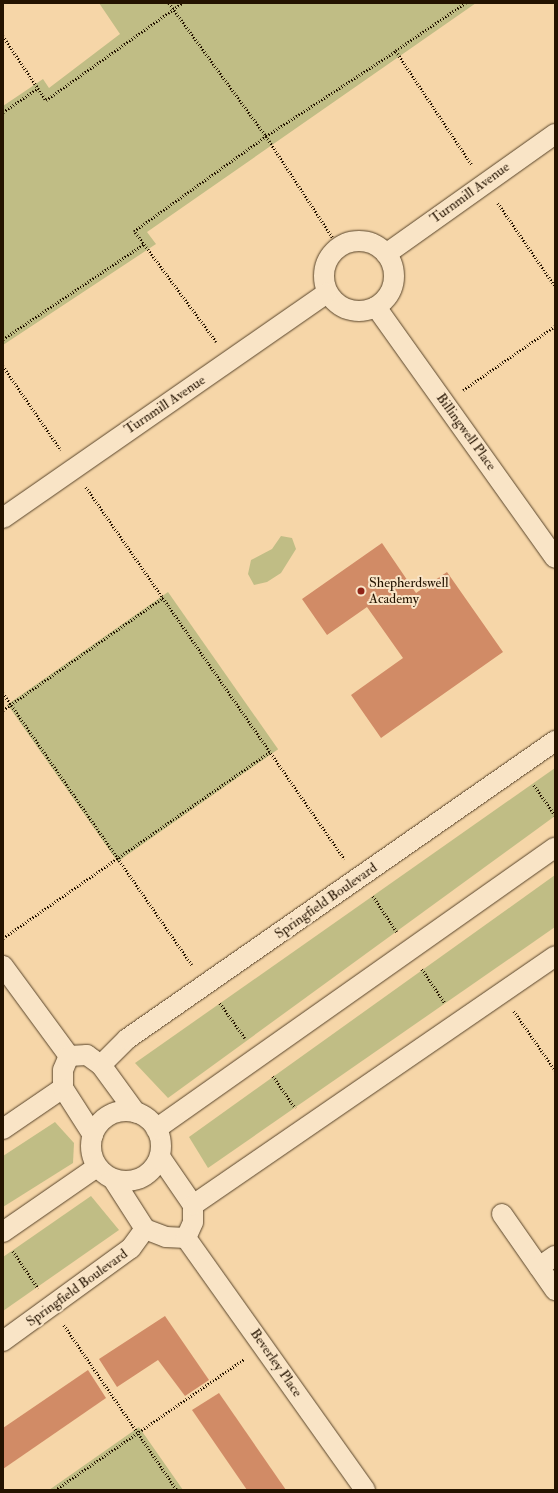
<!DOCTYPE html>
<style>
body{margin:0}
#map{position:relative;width:558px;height:1493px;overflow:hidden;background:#f6d6a8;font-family:"IM FELL Double Pica",serif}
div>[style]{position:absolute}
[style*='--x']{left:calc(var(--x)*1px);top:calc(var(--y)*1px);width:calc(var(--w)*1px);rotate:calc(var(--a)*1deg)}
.green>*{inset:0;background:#c0bd85;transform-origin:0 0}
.building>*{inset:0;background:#d18b66}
.path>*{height:2.5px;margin-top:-1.25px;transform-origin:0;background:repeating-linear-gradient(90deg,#241300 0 1px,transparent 0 3px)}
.roads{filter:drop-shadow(0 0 1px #58442a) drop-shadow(0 0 1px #58442a)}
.street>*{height:20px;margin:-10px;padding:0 10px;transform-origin:10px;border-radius:10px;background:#f9e4c6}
.street>.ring{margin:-10px;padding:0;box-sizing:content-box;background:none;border:20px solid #f9e4c6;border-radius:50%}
.dots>*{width:11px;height:11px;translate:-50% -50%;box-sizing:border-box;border:2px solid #f9e4c6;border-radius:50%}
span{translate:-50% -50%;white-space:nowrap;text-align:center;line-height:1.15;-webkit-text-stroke:4px #f9e4c6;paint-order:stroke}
.street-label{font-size:14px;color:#241300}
.poi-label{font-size:14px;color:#241300}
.left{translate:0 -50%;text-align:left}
.frame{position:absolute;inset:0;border:4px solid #241300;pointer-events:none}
</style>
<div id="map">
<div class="green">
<i style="clip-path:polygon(99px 3px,476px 3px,147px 232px,156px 244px,3px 345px,3px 106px,43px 79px,49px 88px,120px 34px)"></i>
<i style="clip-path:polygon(281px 536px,292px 538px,296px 549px,281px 573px,267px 582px,254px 585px,248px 574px,251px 560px,272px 549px)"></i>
<i style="left:168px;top:592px;width:192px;height:196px;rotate:55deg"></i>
<i style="clip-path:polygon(555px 768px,555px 816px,168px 1098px,135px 1063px)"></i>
<i style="clip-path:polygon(555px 875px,555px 927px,208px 1168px,189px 1137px)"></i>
<i style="clip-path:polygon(55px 1122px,74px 1143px,73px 1163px,3px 1207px,3px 1156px)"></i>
<i style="clip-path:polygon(91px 1196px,119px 1230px,3px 1311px,3px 1257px)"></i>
<i style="clip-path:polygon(139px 1427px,183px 1490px,49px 1490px)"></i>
</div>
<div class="building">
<i style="clip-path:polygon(382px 543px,416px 593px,447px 572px,503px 652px,381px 738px,351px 695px,403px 658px,367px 607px,327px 635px,302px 599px)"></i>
<i style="clip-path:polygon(165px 1316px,209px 1380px,185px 1396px,158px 1360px,117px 1387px,99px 1359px)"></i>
<i style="clip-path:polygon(88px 1370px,106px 1398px,3px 1469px,3px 1428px)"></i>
<i style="clip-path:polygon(219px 1393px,286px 1490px,247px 1490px,192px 1410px)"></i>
</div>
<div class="path">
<i style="--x:169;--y:3;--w:165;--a:53.9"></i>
<i style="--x:266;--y:136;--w:133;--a:56.7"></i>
<i style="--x:466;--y:3;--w:85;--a:145.6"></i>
<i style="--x:396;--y:51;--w:137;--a:56.3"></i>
<i style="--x:3;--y:36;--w:77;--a:56.1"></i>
<i style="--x:46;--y:100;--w:167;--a:-35.5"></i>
<i style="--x:3;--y:112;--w:42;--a:-34.4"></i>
<i style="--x:498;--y:203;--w:101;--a:55.5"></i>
<i style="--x:3;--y:339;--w:170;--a:-34"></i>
<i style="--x:216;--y:342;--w:138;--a:-126.5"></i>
<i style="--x:134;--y:231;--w:163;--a:-35.7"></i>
<i style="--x:266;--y:136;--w:155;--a:-33.2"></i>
<i style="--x:3;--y:366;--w:102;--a:55.4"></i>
<i style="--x:463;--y:390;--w:112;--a:-34.8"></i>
<i style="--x:86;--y:487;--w:453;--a:55.2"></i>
<i style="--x:3;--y:693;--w:331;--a:55.2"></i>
<i style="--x:3;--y:710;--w:197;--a:-35.1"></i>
<i style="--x:534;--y:785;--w:37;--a:55"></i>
<i style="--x:373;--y:896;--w:43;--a:56.3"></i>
<i style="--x:3;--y:938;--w:325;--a:-34.9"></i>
<i style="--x:422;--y:969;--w:41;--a:55.9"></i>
<i style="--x:220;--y:1003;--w:43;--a:54.5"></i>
<i style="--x:514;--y:1011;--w:72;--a:55.2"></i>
<i style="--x:273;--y:1076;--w:39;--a:55"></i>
<i style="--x:13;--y:1251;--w:45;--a:56"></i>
<i style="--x:64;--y:1325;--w:200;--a:55.6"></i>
<i style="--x:55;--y:1490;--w:230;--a:-34.7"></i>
</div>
<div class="roads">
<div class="street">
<i class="ring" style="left:324px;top:241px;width:50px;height:50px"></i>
<i style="--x:386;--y:254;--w:207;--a:-35.4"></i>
<i style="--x:376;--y:307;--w:308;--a:54.5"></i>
<i style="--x:3;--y:518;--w:394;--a:-34.8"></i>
<i style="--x:3;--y:966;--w:112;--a:53.7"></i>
<i style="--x:101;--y:1065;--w:37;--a:-45"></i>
<i style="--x:127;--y:1039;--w:522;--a:-34.85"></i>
<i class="ring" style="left:91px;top:1111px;width:50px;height:50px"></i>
<i style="--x:3;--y:1129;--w:73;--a:-34.3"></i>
<i style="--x:156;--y:1129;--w:488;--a:-35.2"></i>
<i style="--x:93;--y:1135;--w:56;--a:-122.6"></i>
<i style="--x:63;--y:1088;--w:18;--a:-90"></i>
<i style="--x:63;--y:1070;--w:15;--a:-67"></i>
<i style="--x:69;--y:1056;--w:18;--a:-3"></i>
<i style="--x:87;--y:1055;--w:17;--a:36"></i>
<i style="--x:101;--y:1065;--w:59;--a:53.9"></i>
<i style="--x:113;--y:1179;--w:59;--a:57.4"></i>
<i style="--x:145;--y:1229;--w:22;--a:21"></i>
<i style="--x:166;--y:1237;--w:20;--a:3"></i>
<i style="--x:186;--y:1238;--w:17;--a:-66"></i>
<i style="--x:193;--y:1222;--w:17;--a:-90"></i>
<i style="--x:193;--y:1205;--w:58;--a:-124.5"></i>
<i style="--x:193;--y:1205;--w:439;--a:-34.5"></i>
<i style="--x:502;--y:1214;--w:93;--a:55.1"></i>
<i style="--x:3;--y:1232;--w:114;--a:-34.7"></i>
<i style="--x:186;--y:1238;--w:309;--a:54.6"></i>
<i style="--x:539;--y:1267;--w:19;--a:-35"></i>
<i style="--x:3;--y:1341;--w:158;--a:-36"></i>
<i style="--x:131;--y:1248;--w:24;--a:-54"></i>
</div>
</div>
<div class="dots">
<i style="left:361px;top:591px;background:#8f2418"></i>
</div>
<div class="street-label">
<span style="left:470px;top:193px;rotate:-36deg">Turnmill Avenue</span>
<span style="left:165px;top:405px;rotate:-34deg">Turnmill Avenue</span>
<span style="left:466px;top:432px;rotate:54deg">Billingwell Place</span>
<span style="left:326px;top:901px;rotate:-35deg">Springfield Boulevard</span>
<span style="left:77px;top:1288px;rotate:-36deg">Springfield Boulevard</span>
<span style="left:276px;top:1363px;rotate:55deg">Beverley Place</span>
</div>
<div class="poi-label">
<span class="left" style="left:369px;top:591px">Shepherdswell<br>Academy</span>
</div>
<div class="frame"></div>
</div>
